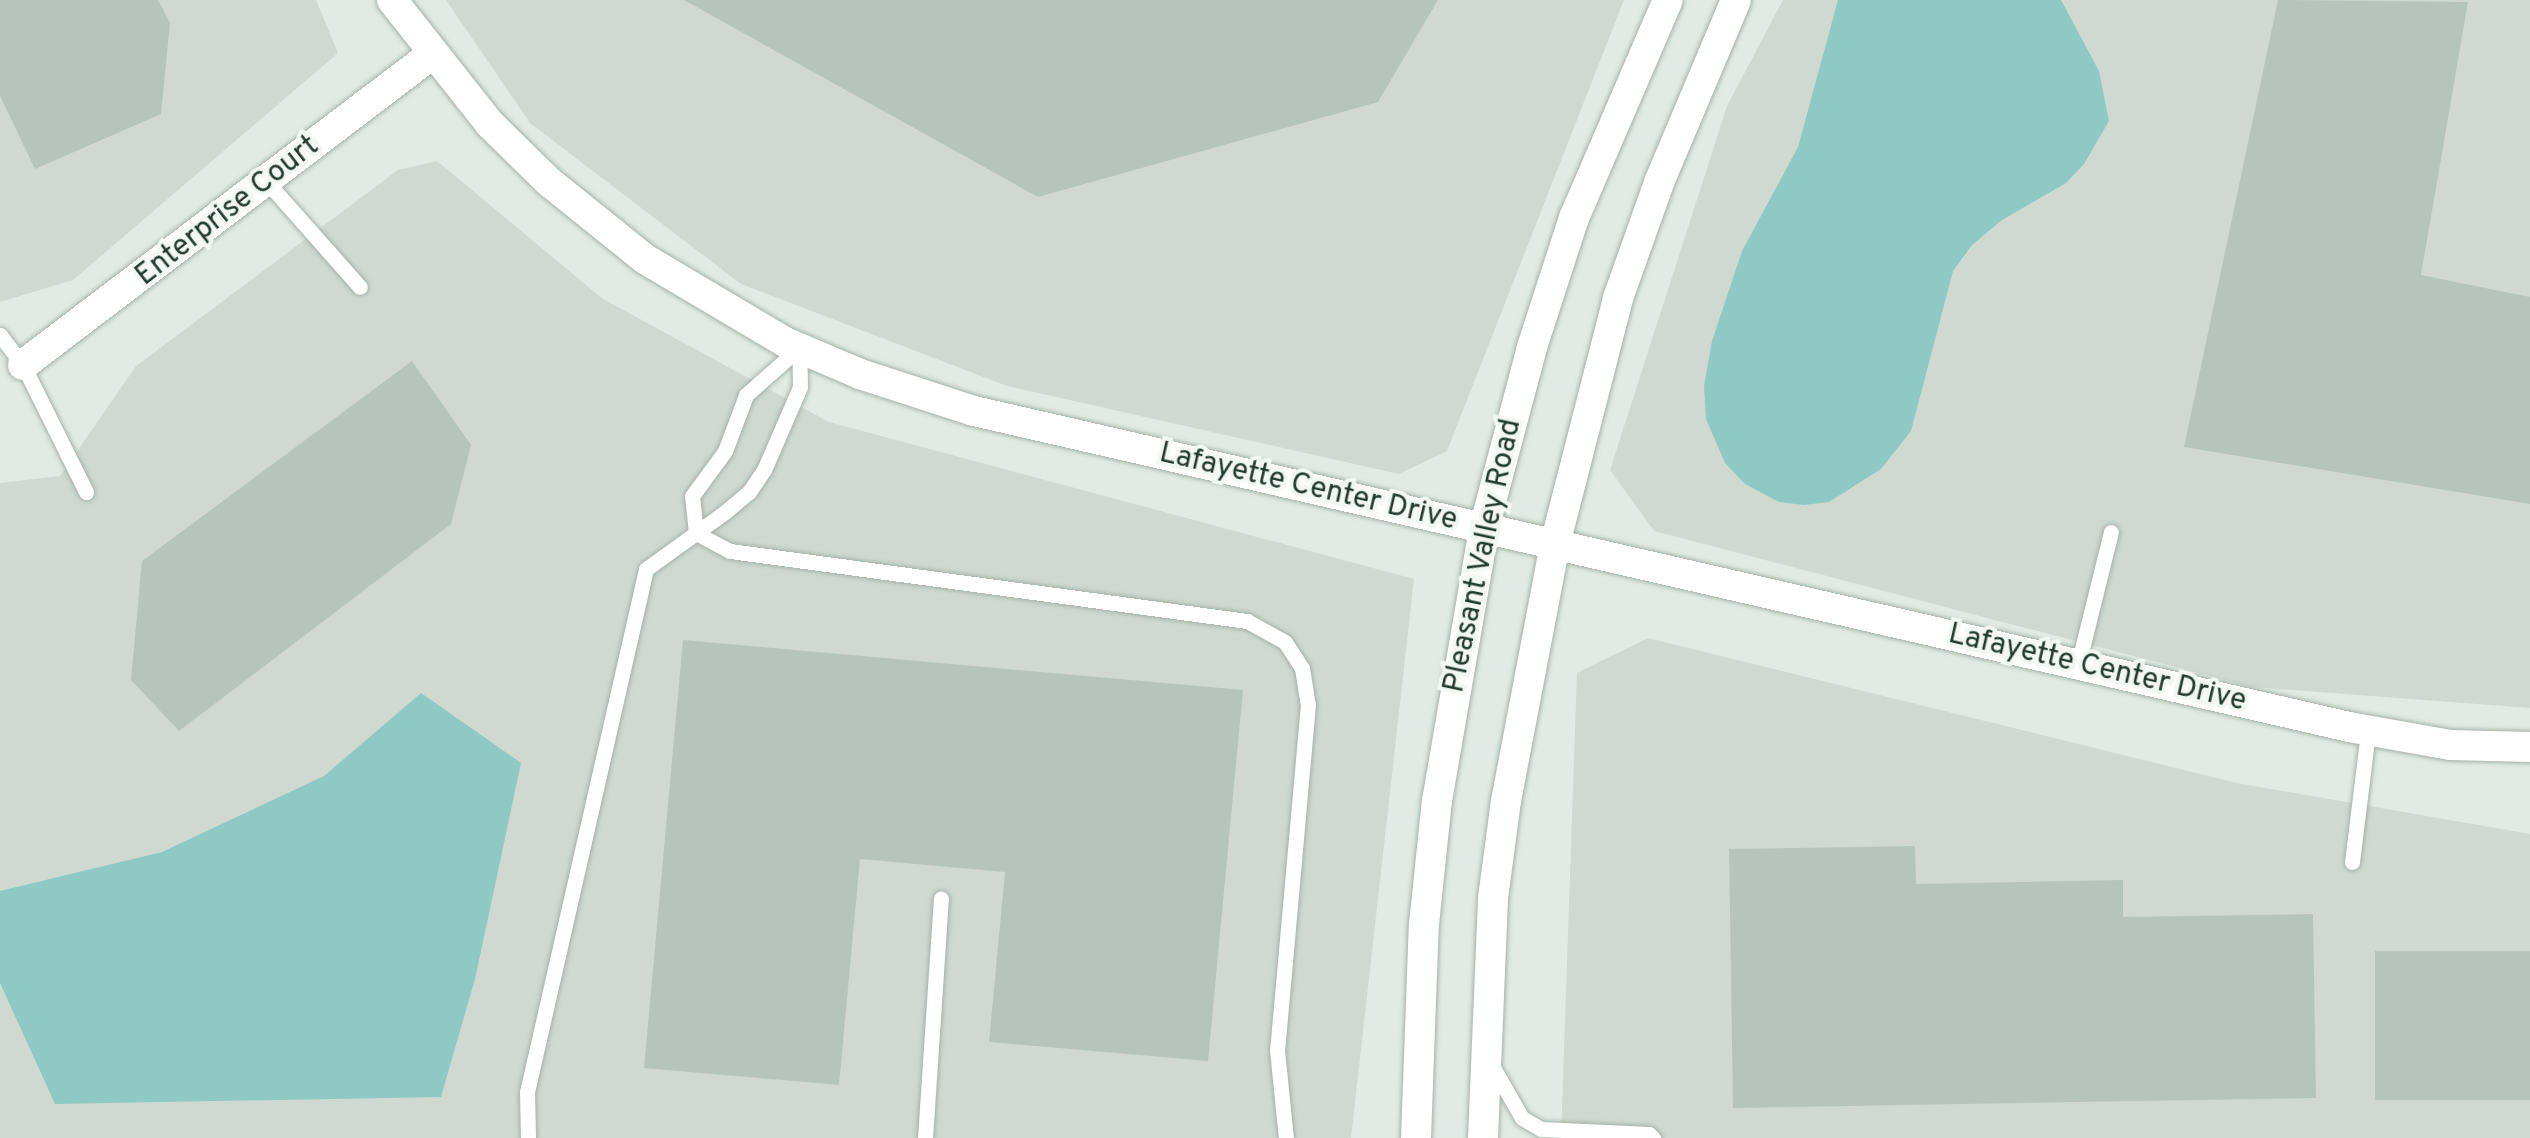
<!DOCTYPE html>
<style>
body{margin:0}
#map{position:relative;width:2530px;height:1138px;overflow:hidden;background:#e1eae4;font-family:Overpass,sans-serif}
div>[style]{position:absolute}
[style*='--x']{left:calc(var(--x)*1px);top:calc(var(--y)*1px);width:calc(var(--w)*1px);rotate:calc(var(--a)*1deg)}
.built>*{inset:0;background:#cfd9d2}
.water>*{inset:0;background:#8fc9c4}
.building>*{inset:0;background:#b7c4bc;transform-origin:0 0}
.roads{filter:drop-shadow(0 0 2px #a4b1aa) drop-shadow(0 0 2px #a4b1aa)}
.lane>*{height:15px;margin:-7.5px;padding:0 7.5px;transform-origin:7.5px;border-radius:7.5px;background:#fff}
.street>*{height:30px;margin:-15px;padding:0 15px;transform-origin:15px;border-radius:15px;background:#fff}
.secondary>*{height:30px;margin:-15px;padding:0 15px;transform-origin:15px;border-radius:15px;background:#fff}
span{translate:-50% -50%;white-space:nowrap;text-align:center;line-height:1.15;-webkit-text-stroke:8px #f1f7f2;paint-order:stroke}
.street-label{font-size:30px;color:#23382e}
</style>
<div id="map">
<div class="built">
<i style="clip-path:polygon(0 0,316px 0,338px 53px,73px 280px,0 302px)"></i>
<i style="clip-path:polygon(446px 0,1624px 0,1447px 451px,1399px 474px,1007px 386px,741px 284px,530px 123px)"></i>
<i style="clip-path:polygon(1783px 0,2530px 0,2530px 708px,2252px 687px,1654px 531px,1610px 470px,1727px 106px)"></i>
<i style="clip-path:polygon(437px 161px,603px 299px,829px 422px,1414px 579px,1351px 1138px,0 1138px,0 483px,60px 476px,136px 366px,398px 170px)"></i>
<i style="clip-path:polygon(1648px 638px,2237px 783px,2530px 834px,2530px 1138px,1561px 1138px,1577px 673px)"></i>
</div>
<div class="water">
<i style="clip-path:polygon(1838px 0,2061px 0,2099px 71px,2109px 121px,2084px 164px,2066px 183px,2002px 220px,1972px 245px,1953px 271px,1911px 431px,1881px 469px,1829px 502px,1804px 505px,1779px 502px,1745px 484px,1725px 463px,1706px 419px,1704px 386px,1712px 341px,1742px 251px,1798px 147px)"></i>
<i style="clip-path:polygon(421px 693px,521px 763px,475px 979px,441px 1097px,55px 1104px,0 983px,0 891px,162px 852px,324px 776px)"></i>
</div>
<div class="building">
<i style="clip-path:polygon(0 0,158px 0,170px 23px,161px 114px,35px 169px,0 96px)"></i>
<i style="clip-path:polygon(684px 0,1438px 0,1378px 102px,1038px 197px)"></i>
<i style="clip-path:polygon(2278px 0,2468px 2px,2421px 275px,2530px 297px,2530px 504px,2184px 447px)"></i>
<i style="clip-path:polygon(412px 361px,471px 445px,451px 524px,179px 731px,131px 680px,142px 561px)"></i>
<i style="clip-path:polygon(683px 640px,1243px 690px,1208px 1061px,989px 1042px,1005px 872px,860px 859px,839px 1085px,644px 1068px)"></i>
<i style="clip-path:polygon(1915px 846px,1916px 884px,2123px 880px,2123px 917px,2313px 914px,2316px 1098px,1733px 1108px,1729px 849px)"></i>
<i style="left:2530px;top:951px;width:149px;height:155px;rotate:90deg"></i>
</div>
<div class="roads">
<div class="lane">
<i style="--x:267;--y:182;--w:140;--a:48.5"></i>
<i style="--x:0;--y:335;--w:38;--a:53"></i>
<i style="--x:23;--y:365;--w:142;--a:63.6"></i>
<i style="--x:696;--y:533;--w:38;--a:28"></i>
<i style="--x:730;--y:551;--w:522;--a:7.71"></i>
<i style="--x:1247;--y:621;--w:43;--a:28.9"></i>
<i style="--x:1285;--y:642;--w:31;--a:57"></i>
<i style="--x:1302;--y:668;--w:36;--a:81"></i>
<i style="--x:1308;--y:704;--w:347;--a:95.1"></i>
<i style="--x:1277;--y:1050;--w:88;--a:84.2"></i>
<i style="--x:696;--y:533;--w:37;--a:-96"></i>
<i style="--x:692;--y:496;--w:56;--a:-53.7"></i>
<i style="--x:725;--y:451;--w:60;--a:-69.4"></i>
<i style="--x:746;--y:395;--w:71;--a:-41.6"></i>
<i style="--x:2078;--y:665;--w:137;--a:-76.1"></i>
<i style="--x:2352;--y:862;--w:132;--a:-83"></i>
<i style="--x:1490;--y:1062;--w:64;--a:60.3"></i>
<i style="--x:1522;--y:1118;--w:22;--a:30"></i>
<i style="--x:1541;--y:1129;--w:108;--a:2.7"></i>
<i style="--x:1649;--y:1134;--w:6;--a:45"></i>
<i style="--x:528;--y:1138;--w:46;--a:-91.2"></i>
<i style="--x:527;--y:1092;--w:536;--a:-77.18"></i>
<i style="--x:646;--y:569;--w:97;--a:-35.8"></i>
<i style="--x:725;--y:512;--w:31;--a:-40"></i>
<i style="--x:749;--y:492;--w:27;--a:-56"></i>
<i style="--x:764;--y:470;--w:90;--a:-66.6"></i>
<i style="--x:800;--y:387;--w:39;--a:-91"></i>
<i style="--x:925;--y:1138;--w:240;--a:-86.2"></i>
</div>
<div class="street">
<i style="--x:392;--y:0;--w:158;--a:51.7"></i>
<i style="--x:490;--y:124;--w:81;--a:44.5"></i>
<i style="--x:548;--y:181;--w:124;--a:38.8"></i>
<i style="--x:645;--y:259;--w:163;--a:30.7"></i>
<i style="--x:785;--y:342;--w:82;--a:23.1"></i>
<i style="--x:860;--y:374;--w:120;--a:18"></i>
<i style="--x:974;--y:411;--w:1411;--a:12.94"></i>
<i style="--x:2349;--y:727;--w:103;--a:10.1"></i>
<i style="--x:2450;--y:745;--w:80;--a:1.4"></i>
<i style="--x:23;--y:365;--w:512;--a:-37.23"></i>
</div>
<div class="secondary">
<i style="--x:1416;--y:1138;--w:214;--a:-87.9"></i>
<i style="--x:1424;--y:924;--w:124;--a:-84"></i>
<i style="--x:1437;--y:801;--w:277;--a:-80.2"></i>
<i style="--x:1484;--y:528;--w:187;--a:-75.1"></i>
<i style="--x:1532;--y:347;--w:136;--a:-72"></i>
<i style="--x:1574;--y:218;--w:237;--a:-66.7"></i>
<i style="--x:1483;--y:1138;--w:240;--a:-87.6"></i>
<i style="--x:1493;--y:898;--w:98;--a:-82.4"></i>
<i style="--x:1506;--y:801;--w:262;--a:-79.2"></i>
<i style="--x:1555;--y:544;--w:254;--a:-75.6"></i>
<i style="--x:1618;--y:298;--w:125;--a:-70.4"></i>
<i style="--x:1660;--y:180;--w:195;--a:-67.1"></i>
</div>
</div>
<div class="street-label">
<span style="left:228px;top:212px;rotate:-38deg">Enterprise Court</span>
<span style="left:1308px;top:488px;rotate:13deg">Lafayette Center Drive</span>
<span style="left:1484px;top:556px;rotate:-78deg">Pleasant Valley Road</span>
<span style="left:2097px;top:669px;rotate:13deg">Lafayette Center Drive</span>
</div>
</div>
